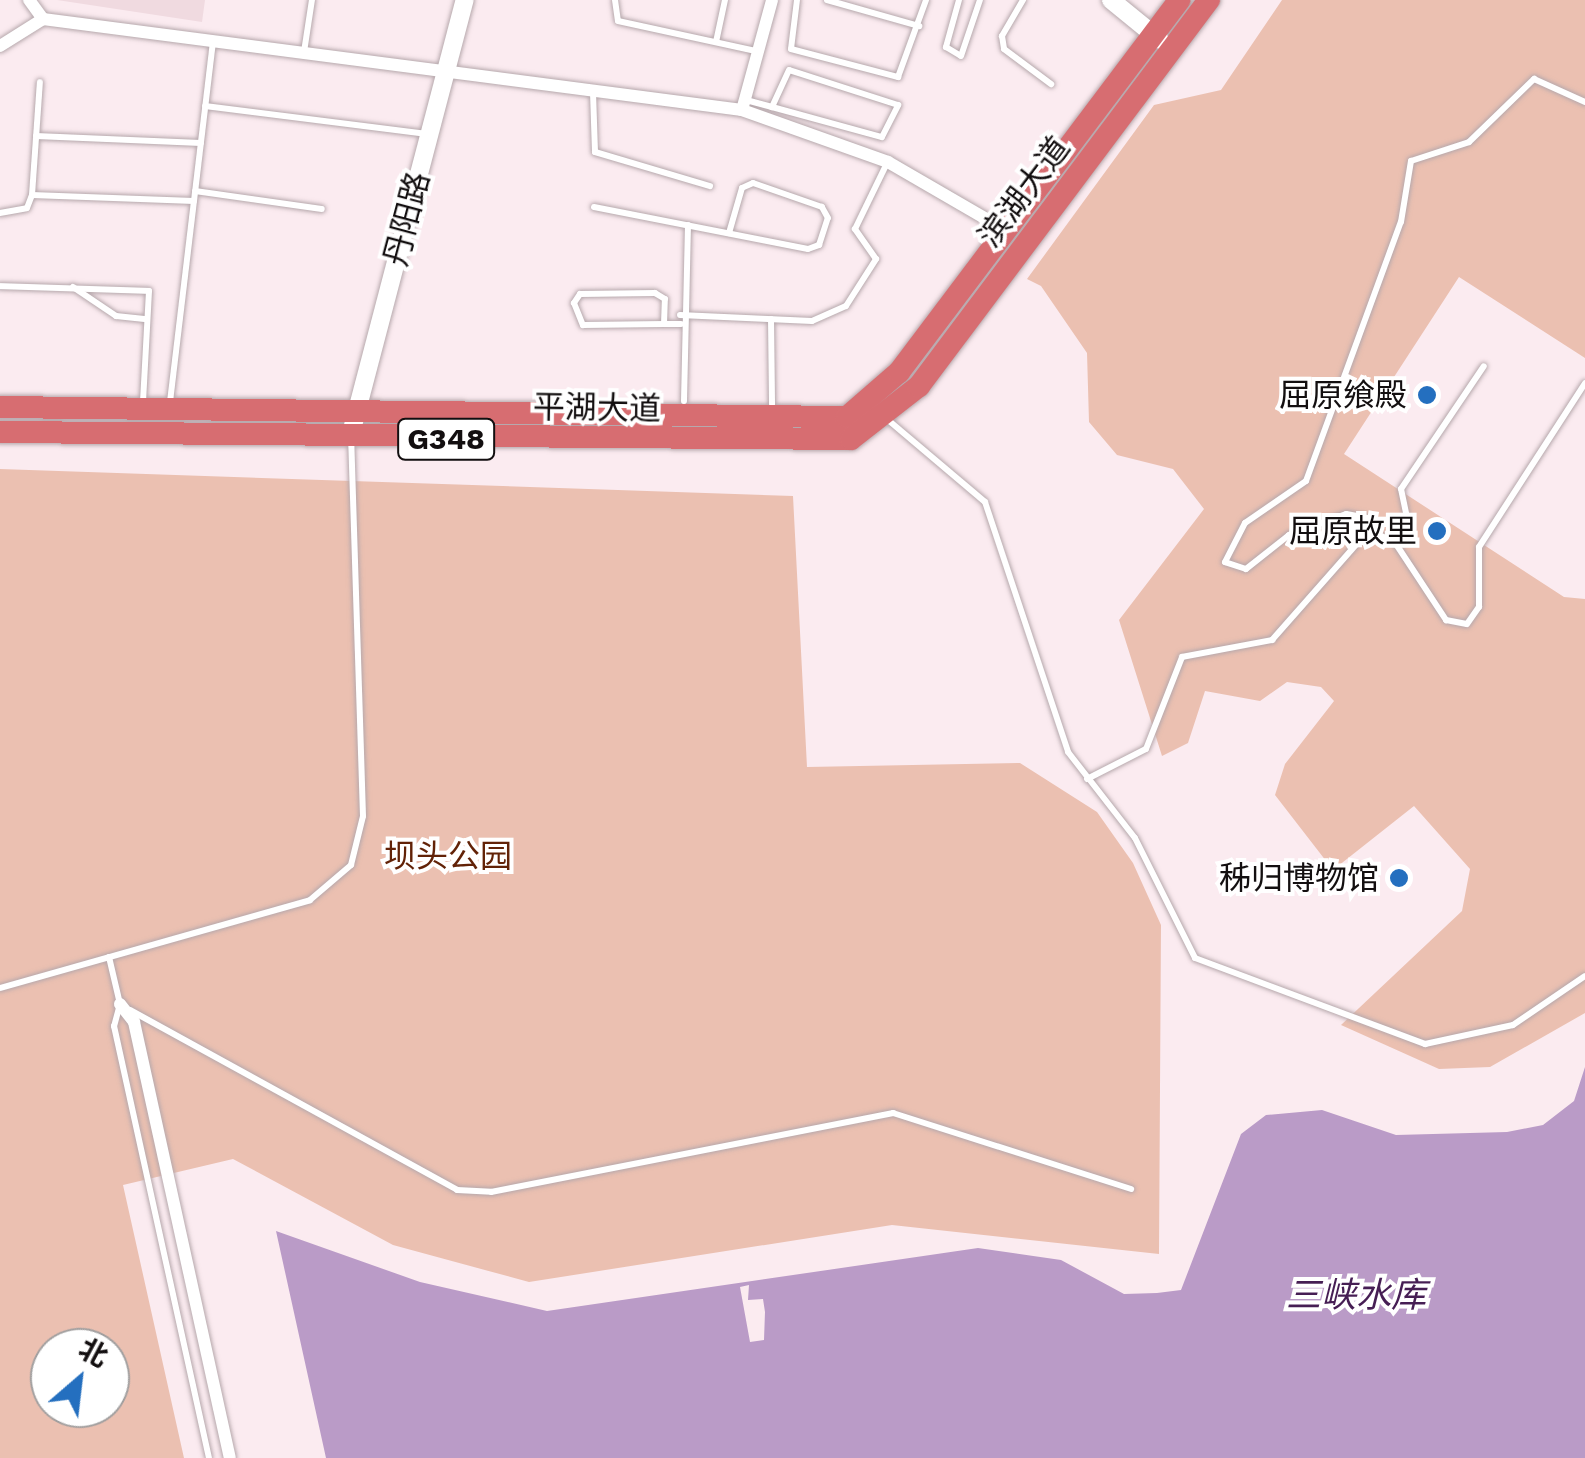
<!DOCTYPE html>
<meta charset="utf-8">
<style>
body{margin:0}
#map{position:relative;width:1585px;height:1458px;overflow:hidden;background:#fbebf0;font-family:"Work Sans","Noto Sans SC",sans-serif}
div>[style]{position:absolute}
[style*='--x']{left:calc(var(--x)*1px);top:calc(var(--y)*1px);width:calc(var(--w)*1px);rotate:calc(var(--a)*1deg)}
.built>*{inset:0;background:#f0dae0}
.green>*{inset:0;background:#ebc0b1}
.water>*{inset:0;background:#ba9bc7}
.pier>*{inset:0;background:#fbebf0}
.roads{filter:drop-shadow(0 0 2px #b6a8ac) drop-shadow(0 0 2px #b6a8ac)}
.lane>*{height:6px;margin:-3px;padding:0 3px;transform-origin:3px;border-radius:3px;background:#fff}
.street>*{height:12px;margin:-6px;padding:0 6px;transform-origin:6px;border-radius:6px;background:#fff}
.secondary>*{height:18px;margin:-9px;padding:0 9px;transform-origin:9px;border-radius:9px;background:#fff}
.highway>*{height:22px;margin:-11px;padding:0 11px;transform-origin:11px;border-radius:11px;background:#d76d71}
.dots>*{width:28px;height:28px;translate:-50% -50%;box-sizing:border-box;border:5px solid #fff;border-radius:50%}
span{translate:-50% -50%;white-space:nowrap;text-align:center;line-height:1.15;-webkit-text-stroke:8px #fff;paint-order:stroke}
.shield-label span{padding:2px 8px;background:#fff;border:2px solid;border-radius:8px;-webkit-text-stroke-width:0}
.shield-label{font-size:30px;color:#130f10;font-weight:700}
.street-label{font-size:32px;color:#130f10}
.poi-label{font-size:32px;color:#130f10}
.right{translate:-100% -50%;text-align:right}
.park-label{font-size:32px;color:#622207}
.water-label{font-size:35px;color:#461e54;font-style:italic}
.north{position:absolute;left:30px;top:1328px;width:100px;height:100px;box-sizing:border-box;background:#fff;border:2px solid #a19f9f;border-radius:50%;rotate:28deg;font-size:28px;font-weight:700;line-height:40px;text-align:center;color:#130f10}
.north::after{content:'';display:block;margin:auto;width:35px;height:45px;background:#246fbf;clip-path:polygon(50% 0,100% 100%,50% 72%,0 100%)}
</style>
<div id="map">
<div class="built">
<i style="clip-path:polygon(57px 0,205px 0,202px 22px)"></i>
</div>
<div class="green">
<i style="clip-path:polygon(1282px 0,1585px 0,1585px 358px,1459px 277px,1344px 454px,1564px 597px,1585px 599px,1585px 1013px,1490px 1067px,1439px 1069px,1341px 1025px,1462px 911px,1470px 869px,1414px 806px,1333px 870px,1275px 795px,1285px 764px,1334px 701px,1321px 687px,1287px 682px,1260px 701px,1205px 691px,1188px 743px,1162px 756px,1119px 620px,1204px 509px,1173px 469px,1117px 455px,1089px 422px,1087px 353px,1041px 286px,1027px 279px,1154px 105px,1221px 90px)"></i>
<i style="clip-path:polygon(evenodd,0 469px,793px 496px,807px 767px,1020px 763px,1097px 812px,1133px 863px,1161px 925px,1159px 1254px,892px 1225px,529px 1282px,393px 1245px,233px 1159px,123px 1185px,184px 1458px,0 1458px,0 469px,50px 1348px,110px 1348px,110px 1408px,50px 1408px,50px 1348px)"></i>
</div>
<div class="water">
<i style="clip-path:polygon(1585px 1067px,1585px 1458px,326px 1458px,276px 1231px,420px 1282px,547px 1311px,978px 1248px,1061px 1260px,1124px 1294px,1157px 1293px,1181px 1290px,1241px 1134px,1266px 1115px,1322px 1110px,1396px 1135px,1507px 1132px,1543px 1125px,1574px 1101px)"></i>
</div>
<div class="pier">
<i style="clip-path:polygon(749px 1285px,748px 1300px,763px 1299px,765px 1312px,764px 1340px,750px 1342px,740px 1287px)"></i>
</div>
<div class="roads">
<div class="lane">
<i style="--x:615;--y:0;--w:21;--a:82"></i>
<i style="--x:618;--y:21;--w:141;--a:12.3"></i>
<i style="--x:797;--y:0;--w:49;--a:97"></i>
<i style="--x:791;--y:49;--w:111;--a:14.7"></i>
<i style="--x:898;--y:77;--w:82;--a:-70"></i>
<i style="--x:827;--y:0;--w:96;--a:15.8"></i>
<i style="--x:959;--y:0;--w:49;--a:105.5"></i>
<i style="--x:946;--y:47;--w:17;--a:31"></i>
<i style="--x:961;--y:56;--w:59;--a:-71.3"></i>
<i style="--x:1023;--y:0;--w:42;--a:120.3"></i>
<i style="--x:1002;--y:36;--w:13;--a:81"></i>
<i style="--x:1004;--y:49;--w:59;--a:36.7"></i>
<i style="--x:716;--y:42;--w:43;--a:-77.9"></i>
<i style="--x:304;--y:52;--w:53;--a:-81.3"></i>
<i style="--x:593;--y:92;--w:60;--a:88.1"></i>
<i style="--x:595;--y:152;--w:120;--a:16.5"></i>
<i style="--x:746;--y:100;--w:27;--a:15"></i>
<i style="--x:772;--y:107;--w:114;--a:15.3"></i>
<i style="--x:882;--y:137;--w:36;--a:-63"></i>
<i style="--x:898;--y:105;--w:114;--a:-162.2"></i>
<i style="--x:789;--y:70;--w:41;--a:114.7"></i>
<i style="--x:205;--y:106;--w:224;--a:7.2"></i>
<i style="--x:36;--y:136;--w:165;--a:2.4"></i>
<i style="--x:195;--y:191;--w:128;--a:8.1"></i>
<i style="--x:32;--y:195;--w:162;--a:2.1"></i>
<i style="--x:594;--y:207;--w:218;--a:11.1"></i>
<i style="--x:808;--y:249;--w:12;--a:-20"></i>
<i style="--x:819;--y:245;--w:28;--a:-72"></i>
<i style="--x:828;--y:218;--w:13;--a:-119"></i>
<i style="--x:822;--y:207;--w:73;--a:-160.8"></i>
<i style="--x:753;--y:183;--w:12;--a:156"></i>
<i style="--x:742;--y:188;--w:47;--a:106.1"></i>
<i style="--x:0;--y:213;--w:27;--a:-10"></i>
<i style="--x:27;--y:208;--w:14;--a:-69"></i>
<i style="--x:32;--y:195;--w:113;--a:-86"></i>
<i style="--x:0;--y:286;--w:149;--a:1.9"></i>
<i style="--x:149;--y:291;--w:112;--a:93.1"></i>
<i style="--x:73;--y:287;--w:52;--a:34"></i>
<i style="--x:116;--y:316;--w:31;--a:6"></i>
<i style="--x:680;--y:315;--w:132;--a:2.6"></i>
<i style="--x:812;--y:321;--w:37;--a:-24"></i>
<i style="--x:846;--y:306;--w:56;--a:-57.4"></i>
<i style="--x:876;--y:259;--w:37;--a:-125"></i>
<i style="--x:855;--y:229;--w:73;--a:-64.1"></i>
<i style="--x:771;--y:319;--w:85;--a:89.3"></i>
<i style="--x:664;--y:324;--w:25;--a:-88"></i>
<i style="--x:665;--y:299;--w:12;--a:-149"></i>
<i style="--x:655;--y:293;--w:75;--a:179.2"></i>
<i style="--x:580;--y:294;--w:11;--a:124"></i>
<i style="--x:574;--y:303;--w:24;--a:68"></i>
<i style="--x:583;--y:325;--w:81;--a:-0.7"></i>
<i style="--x:664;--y:324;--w:17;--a:0"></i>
<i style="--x:684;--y:401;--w:176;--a:-88.7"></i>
<i style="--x:170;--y:402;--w:362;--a:-83.2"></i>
<i style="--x:888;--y:420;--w:127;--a:40.2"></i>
<i style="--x:985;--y:502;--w:263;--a:71.6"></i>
<i style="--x:1068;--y:752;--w:109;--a:52.1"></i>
<i style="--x:1135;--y:838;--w:134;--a:63.4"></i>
<i style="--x:1195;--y:958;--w:246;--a:20.5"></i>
<i style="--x:1425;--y:1044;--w:90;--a:-12.2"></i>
<i style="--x:1513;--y:1025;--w:87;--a:-34.2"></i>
<i style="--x:1368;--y:531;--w:28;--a:21"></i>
<i style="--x:1394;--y:541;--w:95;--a:56.6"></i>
<i style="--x:1446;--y:620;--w:21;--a:11"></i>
<i style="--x:1467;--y:624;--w:21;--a:-55"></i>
<i style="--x:1479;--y:607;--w:60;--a:-90"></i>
<i style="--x:1479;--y:547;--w:195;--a:-57.1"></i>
<i style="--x:1394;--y:541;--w:18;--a:-29"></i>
<i style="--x:1410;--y:532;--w:44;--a:-101.8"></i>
<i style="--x:1401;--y:489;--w:148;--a:-56"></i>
<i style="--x:1087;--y:779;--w:66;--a:-27"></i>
<i style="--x:1146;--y:749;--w:99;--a:-68.6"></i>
<i style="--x:1182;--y:657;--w:92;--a:-10.7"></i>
<i style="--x:1272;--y:640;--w:145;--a:-48.6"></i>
<i style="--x:1368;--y:531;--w:13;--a:-94"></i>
<i style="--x:1367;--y:518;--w:21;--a:-169"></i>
<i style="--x:1346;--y:514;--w:61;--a:159.8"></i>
<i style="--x:1289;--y:535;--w:55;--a:141.7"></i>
<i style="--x:1246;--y:569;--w:22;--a:-162"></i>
<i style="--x:1225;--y:562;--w:44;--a:-62.9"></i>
<i style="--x:1245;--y:523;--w:74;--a:-34.5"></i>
<i style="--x:1306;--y:481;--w:276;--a:-69.9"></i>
<i style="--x:1401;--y:222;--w:62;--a:-80.7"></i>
<i style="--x:1411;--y:161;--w:61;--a:-18.1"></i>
<i style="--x:1469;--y:142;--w:91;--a:-44.1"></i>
<i style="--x:1534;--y:79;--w:56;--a:24.3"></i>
<i style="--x:109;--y:957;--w:48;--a:76.8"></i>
<i style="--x:120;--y:1004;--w:23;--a:105"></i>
<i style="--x:114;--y:1026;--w:442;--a:77.6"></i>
<i style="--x:0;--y:988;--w:322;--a:-15.8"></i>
<i style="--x:310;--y:900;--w:54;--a:-40.5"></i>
<i style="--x:351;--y:865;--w:50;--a:-76.2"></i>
<i style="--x:363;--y:816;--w:376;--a:-91.8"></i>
<i style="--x:130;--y:1010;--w:373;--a:28.8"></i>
<i style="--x:457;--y:1190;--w:34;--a:3"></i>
<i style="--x:491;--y:1192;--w:410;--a:-11.1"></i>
<i style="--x:893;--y:1113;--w:250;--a:17.7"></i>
</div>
<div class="street">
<i style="--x:43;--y:19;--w:705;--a:7.42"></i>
<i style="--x:742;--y:110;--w:155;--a:19.6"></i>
<i style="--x:888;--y:162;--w:138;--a:30.1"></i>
<i style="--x:0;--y:46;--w:51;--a:-32.1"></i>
<i style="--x:43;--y:19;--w:24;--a:-126"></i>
<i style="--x:742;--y:110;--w:114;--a:-74.7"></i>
<i style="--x:120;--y:1004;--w:23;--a:52"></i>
<i style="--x:134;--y:1022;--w:446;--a:77.6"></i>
</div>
<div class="secondary">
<i style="--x:1111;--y:0;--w:63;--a:39.2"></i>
<i style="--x:350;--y:437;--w:452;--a:-75.3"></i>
</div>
<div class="highway">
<i style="--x:0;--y:407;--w:847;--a:0.68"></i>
<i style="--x:847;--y:417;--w:69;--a:-40.9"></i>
<i style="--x:899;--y:372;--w:466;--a:-53"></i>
<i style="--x:0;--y:432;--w:851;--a:0.47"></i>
<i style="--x:851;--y:439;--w:86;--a:-37.9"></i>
<i style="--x:919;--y:386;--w:483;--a:-53.1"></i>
</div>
</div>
<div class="dots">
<i style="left:1427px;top:395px;background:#246fbf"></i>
<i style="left:1437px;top:531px;background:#246fbf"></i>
<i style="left:1399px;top:878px;background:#246fbf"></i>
</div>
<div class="shield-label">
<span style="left:446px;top:439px">G348</span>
</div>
<div class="street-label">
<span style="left:1024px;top:192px;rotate:-53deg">滨湖大道</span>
<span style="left:407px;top:219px;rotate:-75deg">丹阳路</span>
<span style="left:597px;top:408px;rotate:1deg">平湖大道</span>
</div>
<div class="poi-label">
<span class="right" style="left:1407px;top:395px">屈原飨殿</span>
<span class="right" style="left:1417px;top:531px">屈原故里</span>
<span class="right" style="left:1379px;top:878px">秭归博物馆</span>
</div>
<div class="park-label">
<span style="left:448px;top:856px">坝头公园</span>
</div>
<div class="water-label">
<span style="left:1356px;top:1295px">三峡水库</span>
</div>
<div class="north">北</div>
</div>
